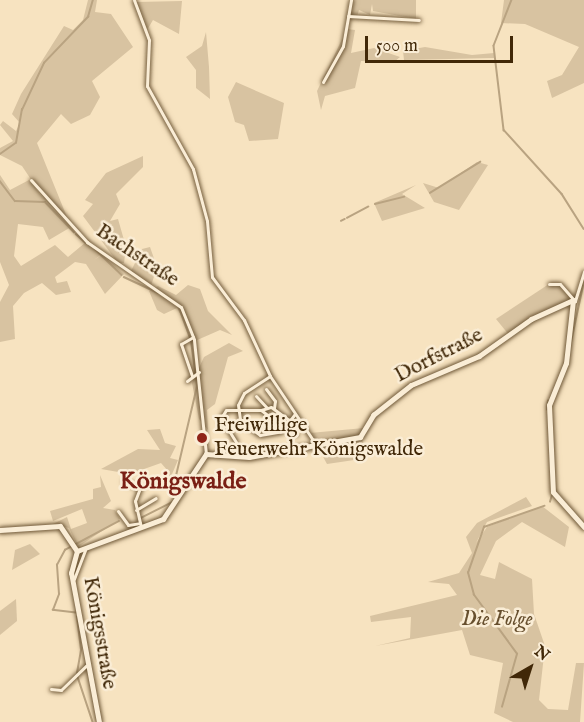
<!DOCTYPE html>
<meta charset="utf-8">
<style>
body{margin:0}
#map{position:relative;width:584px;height:722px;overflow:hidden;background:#f7e3c0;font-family:"IM FELL English",serif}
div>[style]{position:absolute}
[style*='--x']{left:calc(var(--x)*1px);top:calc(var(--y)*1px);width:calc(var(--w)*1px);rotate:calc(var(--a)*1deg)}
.green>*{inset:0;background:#d8c3a1}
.stream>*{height:1.5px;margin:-0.75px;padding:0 0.75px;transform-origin:0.75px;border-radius:0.75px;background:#b9a381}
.roads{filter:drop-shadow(0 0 2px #6e5736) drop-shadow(0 0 2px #6e5736)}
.street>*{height:3px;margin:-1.5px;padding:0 1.5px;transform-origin:1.5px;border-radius:1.5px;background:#faedd6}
.secondary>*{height:5px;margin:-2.5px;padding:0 2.5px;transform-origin:2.5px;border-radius:2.5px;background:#faedd6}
.dots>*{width:16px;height:16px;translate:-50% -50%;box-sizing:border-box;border:3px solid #faedd6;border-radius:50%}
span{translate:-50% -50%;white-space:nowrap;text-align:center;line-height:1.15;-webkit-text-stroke:5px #faedd6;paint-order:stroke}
.street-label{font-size:21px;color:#412808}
.poi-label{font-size:21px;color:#412808}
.left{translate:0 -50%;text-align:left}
.park-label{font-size:21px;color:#674f2e;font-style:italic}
.quarter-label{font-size:24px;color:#7a1f14;font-weight:700}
.north{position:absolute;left:500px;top:638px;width:60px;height:60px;-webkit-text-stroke:4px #faedd6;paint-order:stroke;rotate:39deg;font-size:16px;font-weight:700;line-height:24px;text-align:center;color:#412808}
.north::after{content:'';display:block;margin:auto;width:21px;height:27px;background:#412808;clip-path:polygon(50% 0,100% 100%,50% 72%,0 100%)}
.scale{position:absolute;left:365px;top:36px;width:148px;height:27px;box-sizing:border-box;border:3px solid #412808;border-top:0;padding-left:8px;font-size:18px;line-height:21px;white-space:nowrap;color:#412808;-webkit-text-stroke:4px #faedd6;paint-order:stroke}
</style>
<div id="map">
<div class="green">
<i style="clip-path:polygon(88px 0,97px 0,95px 12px,111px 14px,133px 47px,92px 81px,100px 97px,90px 115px,71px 124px,61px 114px,37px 143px,71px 227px,49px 240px,43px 227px,18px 224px,14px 256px,21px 266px,55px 245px,68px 257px,86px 242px,102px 254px,94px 260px,103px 254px,124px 274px,105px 294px,86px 264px,75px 262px,55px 277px,57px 283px,67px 281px,71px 292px,56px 295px,42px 283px,24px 293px,13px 306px,15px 339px,0 342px,0 302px,9px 285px,0 262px,0 175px,10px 190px,29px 180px,44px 199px,22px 166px,0 155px,0 148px,13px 141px,0 125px,3px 121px,16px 131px,20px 123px,12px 114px,21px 94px,64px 26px,73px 30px,83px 20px)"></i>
<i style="clip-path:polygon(352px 0,416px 0,416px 19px,373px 11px,372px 4px,370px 15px,359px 10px,357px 16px,349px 15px)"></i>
<i style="clip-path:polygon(504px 0,584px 0,584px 83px,552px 98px,547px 81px,562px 75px,579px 47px,525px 24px,501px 23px)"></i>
<i style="clip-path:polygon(182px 1px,179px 34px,153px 20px,147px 30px,136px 2px)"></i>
<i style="clip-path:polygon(347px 29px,355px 30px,351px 53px,374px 48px,400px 57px,394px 62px,361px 61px,355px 88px,325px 96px,321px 110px,317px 91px)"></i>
<i style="clip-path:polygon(206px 32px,209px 67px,210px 99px,196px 88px,196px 70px,186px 57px,202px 46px)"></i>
<i style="clip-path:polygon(425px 47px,472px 55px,494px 53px,494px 58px,404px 60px,403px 51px)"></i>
<i style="clip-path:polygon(236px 82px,284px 103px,278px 139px,249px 141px,244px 125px,235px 122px,228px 97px)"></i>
<i style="clip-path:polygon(143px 156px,143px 167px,116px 194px,120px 204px,110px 221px,118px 219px,126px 247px,124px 263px,118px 263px,83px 216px,93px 204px,85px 200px,106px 173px)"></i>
<i style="clip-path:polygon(477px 162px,488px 165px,459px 210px,434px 202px,423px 183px,439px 188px)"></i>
<i style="clip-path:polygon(416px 185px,402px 194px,425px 208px,382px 221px,374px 203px)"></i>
<i style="clip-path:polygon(150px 247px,157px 267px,151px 286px,130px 273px,142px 249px)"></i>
<i style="clip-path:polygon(549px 284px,560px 284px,573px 300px,509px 335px,496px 319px)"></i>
<i style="clip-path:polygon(158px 286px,176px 295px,188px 285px,200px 289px,208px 311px,232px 335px,220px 330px,195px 341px,177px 308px,164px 314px,157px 310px,149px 291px)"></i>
<i style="clip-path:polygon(229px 343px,243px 351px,228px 357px,215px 404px,207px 410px,208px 430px,199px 419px,192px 383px,204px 357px)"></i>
<i style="clip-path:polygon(364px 428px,361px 459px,327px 464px,310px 433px)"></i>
<i style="clip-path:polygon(160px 429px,165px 443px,176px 446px,170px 458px,178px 460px,167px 486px,168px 471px,161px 463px,130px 474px,101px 469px,138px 449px,160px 450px,147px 430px)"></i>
<i style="clip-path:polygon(100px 475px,111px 501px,103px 508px,115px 510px,120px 519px,78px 547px,69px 528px,53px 524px,67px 517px,71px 529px,87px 523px,82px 509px,53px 521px,50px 511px,93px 499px,93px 489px,101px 487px)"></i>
<i style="clip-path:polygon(526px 497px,532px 506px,487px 522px,476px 543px,487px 527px,542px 506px,569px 527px,565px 547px,522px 522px,496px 541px,480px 575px,495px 579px,499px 562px,532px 579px,534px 614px,545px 646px,539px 700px,548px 709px,568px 710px,576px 663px,584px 663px,580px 722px,513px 722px,494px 713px,503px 663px,470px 655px,462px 630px,375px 646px,410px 638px,411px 617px,371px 622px,370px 616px,457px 595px,449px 584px,428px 582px,459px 573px,472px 553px,466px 537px,477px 523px)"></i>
<i style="clip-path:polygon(30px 544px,40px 554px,12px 570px,15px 550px)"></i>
<i style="clip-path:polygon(16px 599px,17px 621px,0 635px,0 611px)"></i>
</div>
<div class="stream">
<i style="--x:512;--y:0;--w:49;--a:111.4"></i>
<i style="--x:494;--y:46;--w:85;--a:83.2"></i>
<i style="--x:504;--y:130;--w:86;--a:47.8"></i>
<i style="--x:562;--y:194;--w:41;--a:57.8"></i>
<i style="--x:0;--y:154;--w:19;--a:-35"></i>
<i style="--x:16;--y:143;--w:34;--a:-80"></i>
<i style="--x:22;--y:110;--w:52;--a:-64.9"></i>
<i style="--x:44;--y:63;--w:64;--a:-46.3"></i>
<i style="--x:88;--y:17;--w:18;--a:-74"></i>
<i style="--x:0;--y:181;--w:25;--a:53"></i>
<i style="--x:15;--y:201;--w:30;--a:2"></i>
<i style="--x:45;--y:202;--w:42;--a:46"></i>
<i style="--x:430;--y:193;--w:59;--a:-31.8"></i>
<i style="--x:375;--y:204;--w:30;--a:-14"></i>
<i style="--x:347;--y:218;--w:24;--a:-28"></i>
<i style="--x:341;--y:221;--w:4;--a:-27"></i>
<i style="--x:76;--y:234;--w:13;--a:42"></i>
<i style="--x:95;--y:249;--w:37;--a:44"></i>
<i style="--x:124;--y:277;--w:38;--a:25"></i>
<i style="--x:570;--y:347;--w:67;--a:-78"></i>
<i style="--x:547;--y:410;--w:9;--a:-84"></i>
<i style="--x:172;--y:493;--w:110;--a:-76.8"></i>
<i style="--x:197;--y:386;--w:45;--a:-97.6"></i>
<i style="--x:191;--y:341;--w:35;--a:-110"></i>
<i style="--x:550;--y:502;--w:7;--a:-74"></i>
<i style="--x:141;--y:518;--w:34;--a:-27"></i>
<i style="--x:76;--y:613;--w:23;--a:-173"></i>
<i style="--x:53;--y:610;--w:17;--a:-69"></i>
<i style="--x:59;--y:594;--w:29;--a:-94"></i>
<i style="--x:57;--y:565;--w:17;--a:-62"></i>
<i style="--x:65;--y:550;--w:61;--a:-28.2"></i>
<i style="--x:77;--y:673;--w:23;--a:-80"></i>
<i style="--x:81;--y:650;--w:33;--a:-97"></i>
<i style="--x:78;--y:677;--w:47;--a:71.6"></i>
<i style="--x:502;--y:707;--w:55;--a:-74.2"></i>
<i style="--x:517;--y:654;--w:73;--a:-126.1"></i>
<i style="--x:474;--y:595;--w:23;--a:-105"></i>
<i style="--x:468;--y:573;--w:49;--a:-70.8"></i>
<i style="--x:484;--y:527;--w:64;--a:-19.3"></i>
</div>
<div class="roads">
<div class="street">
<i style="--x:134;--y:0;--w:43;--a:69.4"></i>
<i style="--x:149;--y:40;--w:46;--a:92.5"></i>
<i style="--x:147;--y:86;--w:95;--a:61"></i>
<i style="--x:193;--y:169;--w:54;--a:74.9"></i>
<i style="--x:207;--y:221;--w:56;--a:84.9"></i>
<i style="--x:212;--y:277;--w:54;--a:53.3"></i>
<i style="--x:244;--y:320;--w:62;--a:65.1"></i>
<i style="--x:270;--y:376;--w:81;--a:56.1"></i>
<i style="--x:348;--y:16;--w:71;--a:3.2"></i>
<i style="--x:323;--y:82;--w:41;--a:-60.9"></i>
<i style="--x:343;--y:46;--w:47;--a:-80.1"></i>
<i style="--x:31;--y:180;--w:84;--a:47.9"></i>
<i style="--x:87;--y:242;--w:114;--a:34.7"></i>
<i style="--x:181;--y:307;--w:35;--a:68"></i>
<i style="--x:194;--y:340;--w:115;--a:84"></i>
<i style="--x:549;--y:284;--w:11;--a:0"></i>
<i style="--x:560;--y:284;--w:23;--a:49"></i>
<i style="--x:575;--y:301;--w:31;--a:-73"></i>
<i style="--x:192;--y:376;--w:34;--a:-109"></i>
<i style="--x:181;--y:344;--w:14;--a:-30"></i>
<i style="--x:270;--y:376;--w:31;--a:147"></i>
<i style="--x:244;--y:393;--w:13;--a:117"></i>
<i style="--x:238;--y:405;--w:15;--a:82"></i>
<i style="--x:240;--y:420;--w:25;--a:37"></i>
<i style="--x:260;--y:435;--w:22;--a:-10"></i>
<i style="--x:282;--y:431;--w:21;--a:-53"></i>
<i style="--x:187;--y:381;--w:15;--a:-37"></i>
<i style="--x:266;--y:389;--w:15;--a:53"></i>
<i style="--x:275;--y:401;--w:7;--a:98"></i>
<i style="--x:256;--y:396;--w:16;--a:47"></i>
<i style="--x:261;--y:410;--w:10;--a:-17"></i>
<i style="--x:271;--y:407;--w:22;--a:36"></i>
<i style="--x:288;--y:423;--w:14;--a:54"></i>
<i style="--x:236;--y:442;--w:28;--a:-122"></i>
<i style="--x:221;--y:418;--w:9;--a:-58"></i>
<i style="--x:226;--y:410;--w:35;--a:0"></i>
<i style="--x:261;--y:410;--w:29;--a:38"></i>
<i style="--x:124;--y:481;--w:17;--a:24"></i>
<i style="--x:140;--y:488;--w:14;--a:111"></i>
<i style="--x:135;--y:501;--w:26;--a:77"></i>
<i style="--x:136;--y:510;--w:23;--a:-31"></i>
<i style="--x:118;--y:511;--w:17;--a:54"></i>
<i style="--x:128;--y:525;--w:12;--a:-9"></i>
<i style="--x:74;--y:579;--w:31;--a:-69"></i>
<i style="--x:51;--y:689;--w:10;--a:6"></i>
<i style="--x:61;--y:690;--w:35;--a:-44"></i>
</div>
<div class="secondary">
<i style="--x:0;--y:530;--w:60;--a:-3.8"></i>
<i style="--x:60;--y:526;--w:30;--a:56"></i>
<i style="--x:99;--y:722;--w:152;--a:-100.6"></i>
<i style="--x:71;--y:573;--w:23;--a:-75"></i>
<i style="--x:77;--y:551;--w:92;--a:-20.4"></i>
<i style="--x:163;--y:519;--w:78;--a:-56.5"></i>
<i style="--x:206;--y:454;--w:43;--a:4"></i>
<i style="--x:249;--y:457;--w:113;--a:-10.2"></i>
<i style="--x:360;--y:437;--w:26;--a:-59"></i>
<i style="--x:373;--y:415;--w:48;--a:-38.3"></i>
<i style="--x:411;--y:385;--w:74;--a:-23.1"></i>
<i style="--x:479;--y:356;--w:64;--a:-35.4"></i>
<i style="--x:531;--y:319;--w:46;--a:-24.3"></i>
<i style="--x:573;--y:300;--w:63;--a:96.3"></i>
<i style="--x:566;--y:363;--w:45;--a:112"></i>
<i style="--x:549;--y:405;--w:87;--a:87.4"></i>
<i style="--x:553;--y:492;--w:47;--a:48.5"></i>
</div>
</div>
<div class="dots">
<i style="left:202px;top:438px;background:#8f2418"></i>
</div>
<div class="street-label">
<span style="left:137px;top:256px;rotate:34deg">Bachstraße</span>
<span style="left:439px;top:356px;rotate:-27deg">Dorfstraße</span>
<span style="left:99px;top:633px;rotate:80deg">Königsstraße</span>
</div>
<div class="poi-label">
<span class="left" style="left:214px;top:438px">Freiwillige<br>Feuerwehr Königswalde</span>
</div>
<div class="park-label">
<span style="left:497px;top:620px">Die Folge</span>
</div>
<div class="quarter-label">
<span style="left:183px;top:482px">Königswalde</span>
</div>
<div class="north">N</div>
<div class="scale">500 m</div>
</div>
